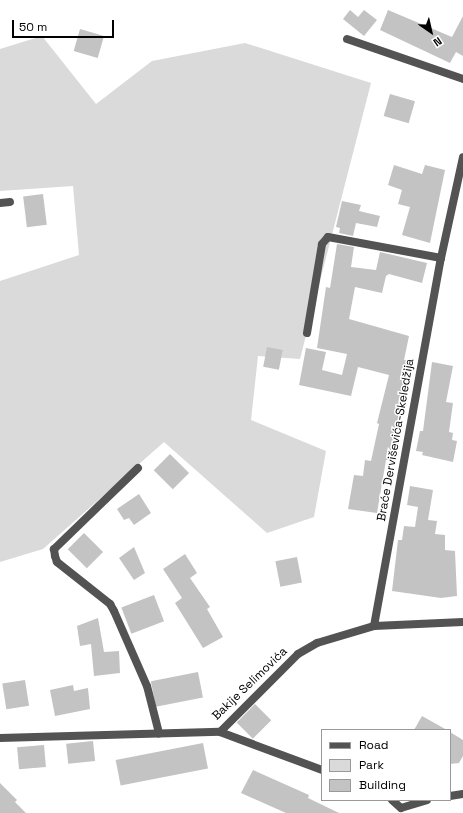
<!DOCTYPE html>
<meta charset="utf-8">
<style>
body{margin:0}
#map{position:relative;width:463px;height:813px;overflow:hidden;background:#fff;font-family:"Space Grotesk",sans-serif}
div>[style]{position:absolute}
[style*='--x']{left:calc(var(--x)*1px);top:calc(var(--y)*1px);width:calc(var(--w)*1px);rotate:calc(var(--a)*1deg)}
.green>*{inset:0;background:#dadada}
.building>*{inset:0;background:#c3c3c3;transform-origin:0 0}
.street>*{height:8px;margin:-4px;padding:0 4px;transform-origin:4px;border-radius:4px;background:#535353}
span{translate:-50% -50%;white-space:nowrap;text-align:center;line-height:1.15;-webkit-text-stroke:3px #fff;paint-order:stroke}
.street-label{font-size:12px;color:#000}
.legend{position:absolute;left:321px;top:729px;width:130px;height:72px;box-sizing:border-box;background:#fff;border:1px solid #999;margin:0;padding:5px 7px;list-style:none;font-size:12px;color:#000}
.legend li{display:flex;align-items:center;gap:8px;height:20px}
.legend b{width:20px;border:1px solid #999}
.north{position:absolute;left:411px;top:12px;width:40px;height:40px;-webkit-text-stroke:3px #fff;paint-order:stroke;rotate:146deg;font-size:11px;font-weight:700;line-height:16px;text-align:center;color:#000}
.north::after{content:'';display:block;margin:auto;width:14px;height:18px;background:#000;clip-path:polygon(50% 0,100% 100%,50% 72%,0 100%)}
.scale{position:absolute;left:12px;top:20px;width:102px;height:18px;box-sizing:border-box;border:2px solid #000;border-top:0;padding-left:5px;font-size:12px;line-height:14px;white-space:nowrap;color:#000;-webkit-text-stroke:3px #fff;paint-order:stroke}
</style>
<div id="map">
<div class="green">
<i style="clip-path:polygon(42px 36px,96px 104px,152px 61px,245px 43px,371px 83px,300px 359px,258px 356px,251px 420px,326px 451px,314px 517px,267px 533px,164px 442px,43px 549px,0 562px,0 281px,79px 255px,73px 186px,0 191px,0 49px)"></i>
</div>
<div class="building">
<i style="clip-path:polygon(350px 10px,358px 17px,364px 10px,377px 20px,364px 36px,343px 19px)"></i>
<i style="clip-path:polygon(388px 10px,452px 37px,463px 16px,463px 56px,456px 52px,450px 63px,380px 30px)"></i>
<i style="left:80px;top:29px;width:25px;height:23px;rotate:16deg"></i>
<i style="left:390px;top:94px;width:26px;height:23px;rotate:16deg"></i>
<i style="clip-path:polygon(394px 165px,422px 174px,425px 165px,445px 170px,430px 243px,402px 235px,410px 207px,398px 204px,402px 190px,388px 185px)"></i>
<i style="left:43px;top:194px;width:31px;height:20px;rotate:83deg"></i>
<i style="clip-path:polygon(342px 201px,361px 205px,359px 211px,380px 216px,377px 227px,356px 223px,353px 236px,339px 233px,340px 228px,336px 227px)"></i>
<i style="clip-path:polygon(337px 244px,354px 247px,351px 267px,376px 270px,380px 252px,427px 263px,422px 283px,389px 274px,386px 276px,382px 293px,355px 287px,349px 319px,409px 336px,404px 360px,410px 360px,407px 378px,389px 460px,386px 460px,377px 513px,348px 509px,354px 475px,363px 476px,365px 460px,371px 461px,379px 424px,377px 423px,389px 375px,358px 367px,351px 396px,299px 385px,306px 348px,326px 352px,322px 370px,342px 375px,347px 354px,317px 348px,326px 287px,330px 288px)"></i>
<i style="left:267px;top:347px;width:16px;height:20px;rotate:11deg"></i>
<i style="clip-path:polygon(432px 362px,453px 366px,446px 402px,453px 403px,449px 432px,453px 433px,452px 440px,457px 441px,453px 462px,422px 455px,423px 452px,416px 451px,420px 431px,423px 431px)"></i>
<i style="left:170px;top:454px;width:27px;height:23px;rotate:45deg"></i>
<i style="clip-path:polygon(410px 486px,433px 490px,428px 520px,437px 521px,435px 534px,445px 535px,445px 550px,455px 551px,457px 596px,441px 598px,392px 591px,398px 540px,402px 540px,404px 526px,415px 527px,418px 507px,407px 505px)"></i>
<i style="clip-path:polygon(139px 494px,151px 513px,134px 525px,129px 518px,124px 520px,117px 509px)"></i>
<i style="left:84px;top:533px;width:27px;height:23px;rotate:45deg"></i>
<i style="clip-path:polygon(134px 547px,145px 573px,134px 580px,119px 558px)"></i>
<i style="clip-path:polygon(185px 554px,197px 573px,190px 578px,210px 607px,207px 609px,223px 637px,203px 648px,175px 603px,182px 598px,163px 569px)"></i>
<i style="left:297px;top:557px;width:26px;height:22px;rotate:79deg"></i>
<i style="left:154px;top:595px;width:28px;height:35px;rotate:69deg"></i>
<i style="clip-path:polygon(98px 618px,104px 652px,119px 651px,120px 673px,94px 676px,91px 644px,80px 646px,77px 626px)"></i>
<i style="left:198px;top:672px;width:26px;height:48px;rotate:79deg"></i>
<i style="left:25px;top:680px;width:26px;height:23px;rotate:81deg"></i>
<i style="clip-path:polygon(73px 685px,74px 691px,88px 688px,90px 709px,55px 716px,50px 690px)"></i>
<i style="left:255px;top:704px;width:23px;height:26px;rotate:45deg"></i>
<i style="clip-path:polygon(422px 716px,447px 730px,414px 730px)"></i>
<i style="clip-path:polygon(450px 732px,463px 740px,463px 756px,459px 763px,450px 764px)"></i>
<i style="left:93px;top:741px;width:20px;height:27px;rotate:84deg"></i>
<i style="left:203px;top:743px;width:26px;height:89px;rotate:79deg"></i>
<i style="left:44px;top:745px;width:22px;height:27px;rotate:85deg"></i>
<i style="clip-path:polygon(253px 770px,309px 795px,308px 798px,339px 813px,286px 813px,241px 793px)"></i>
<i style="clip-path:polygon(0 783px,17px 800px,15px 802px,26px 813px,0 813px)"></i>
</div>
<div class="street">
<i style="--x:347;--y:39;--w:123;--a:19"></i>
<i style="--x:0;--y:203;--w:10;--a:-6"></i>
<i style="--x:307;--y:333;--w:90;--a:-80.4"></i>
<i style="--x:322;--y:244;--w:9;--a:-49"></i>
<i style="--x:328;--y:237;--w:115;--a:10.5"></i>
<i style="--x:138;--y:468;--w:117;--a:136"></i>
<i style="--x:54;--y:549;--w:7;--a:82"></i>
<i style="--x:55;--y:556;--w:6;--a:72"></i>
<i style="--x:57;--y:562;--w:68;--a:38.4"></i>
<i style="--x:110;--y:604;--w:8;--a:60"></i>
<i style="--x:114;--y:611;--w:82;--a:66.3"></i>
<i style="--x:147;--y:686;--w:49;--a:75.7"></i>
<i style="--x:374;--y:626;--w:374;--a:-79.7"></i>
<i style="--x:441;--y:258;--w:103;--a:-77.7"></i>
<i style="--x:220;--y:732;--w:110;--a:-45"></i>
<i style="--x:298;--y:654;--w:22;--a:-30"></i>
<i style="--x:317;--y:643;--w:59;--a:-16.6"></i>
<i style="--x:374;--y:626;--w:89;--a:-2.6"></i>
<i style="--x:0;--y:738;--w:220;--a:-1.6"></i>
<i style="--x:220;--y:732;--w:109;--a:20.4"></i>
<i style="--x:450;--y:796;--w:13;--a:-9"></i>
<i style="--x:392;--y:800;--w:12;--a:42"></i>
<i style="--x:401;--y:808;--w:27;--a:-17"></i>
</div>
<div class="street-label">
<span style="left:396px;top:440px;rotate:-80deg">Braće Derviševića-Skeledžija</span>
<span style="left:250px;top:684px;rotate:-44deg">Bakije Selimovića</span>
</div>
<ul class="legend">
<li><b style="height:5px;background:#535353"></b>Road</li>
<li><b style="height:11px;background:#dadada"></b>Park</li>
<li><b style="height:11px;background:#c3c3c3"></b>Building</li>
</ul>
<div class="north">N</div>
<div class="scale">50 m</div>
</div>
